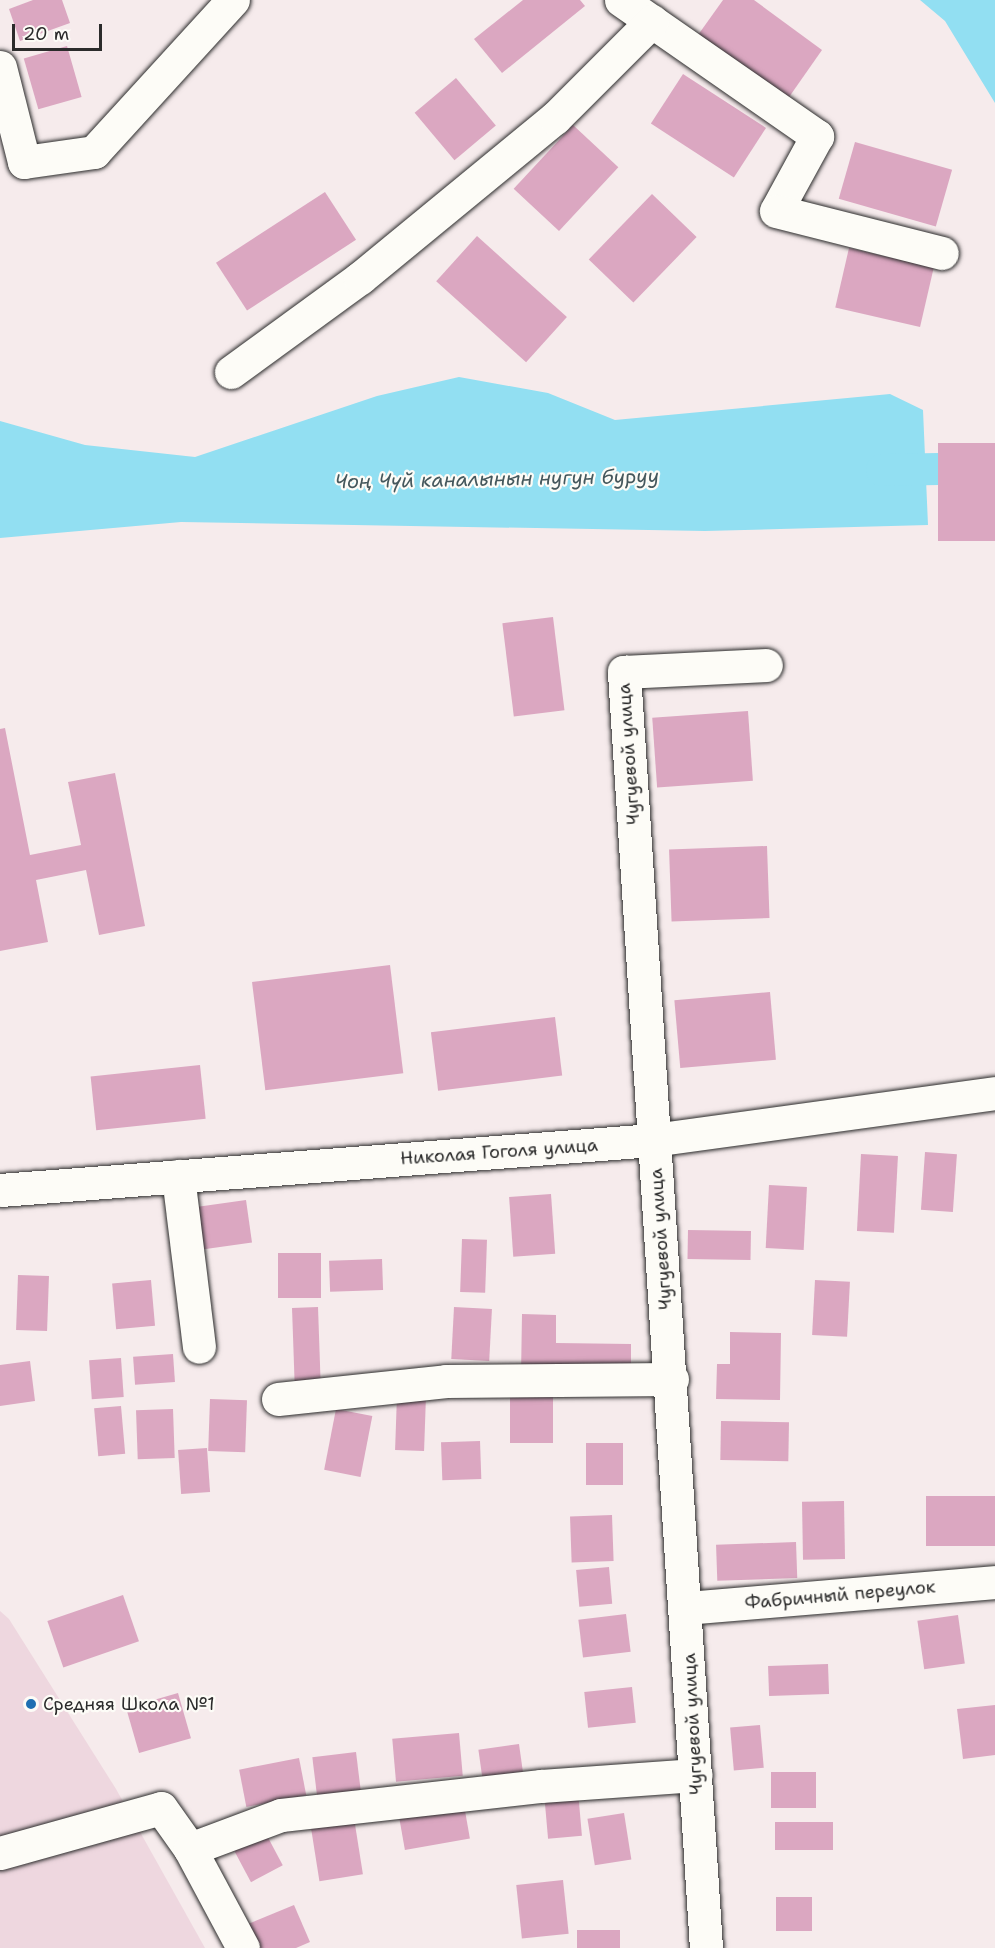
<!DOCTYPE html>
<meta charset="utf-8">
<style>
body{margin:0}
#map{position:relative;width:995px;height:1948px;overflow:hidden;background:#f6ebec;font-family:"Shantell Sans",sans-serif}
div>[style]{position:absolute}
[style*='--x']{left:calc(var(--x)*1px);top:calc(var(--y)*1px);width:calc(var(--w)*1px);rotate:calc(var(--a)*1deg)}
.built>*{inset:0;background:#eed7df}
.water>*{inset:0;background:#92dff2}
.canal>*{height:32px;margin:-16px;padding:0 16px;transform-origin:16px;border-radius:16px;background:#92dff2}
.building>*{inset:0;background:#dba7c1;transform-origin:0 0}
.roads{filter:drop-shadow(0 0 2px #2b2b2b) drop-shadow(0 0 2px #2b2b2b)}
.minor>*{height:33px;margin:-16.5px;padding:0 16.5px;transform-origin:16.5px;border-radius:16.5px;background:#fdfcf7}
.dots>*{width:16px;height:16px;translate:-50% -50%;box-sizing:border-box;border:3px solid #fdfcf7;border-radius:50%}
span{translate:-50% -50%;white-space:nowrap;text-align:center;line-height:1.15;-webkit-text-stroke:4.5px #fdfcf7;paint-order:stroke}
.street-label{font-size:18px;color:#2b2b2b}
.poi-label{font-size:18px;color:#2b2b2b}
.left{translate:0 -50%;text-align:left}
.water-label{font-size:20px;color:#45585d;font-style:italic}
.scale{position:absolute;left:12px;top:24px;width:90px;height:27px;box-sizing:border-box;border:3px solid #2b2b2b;border-top:0;padding-left:8px;font-size:18px;line-height:21px;white-space:nowrap;color:#2b2b2b;-webkit-text-stroke:4px #fdfcf7;paint-order:stroke}
</style>
<div id="map">
<div class="built">
<i style="clip-path:polygon(0 1611px,9px 1619px,116px 1789px,205px 1948px,0 1948px)"></i>
</div>
<div class="water">
<i style="clip-path:polygon(920px 0,995px 0,995px 103px,945px 21px)"></i>
<i style="clip-path:polygon(459px 377px,548px 393px,615px 420px,890px 394px,923px 410px,928px 525px,705px 531px,181px 522px,0 538px,0 421px,85px 445px,195px 457px,377px 396px)"></i>
</div>
<div class="canal">
<i style="--x:882;--y:470;--w:113;--a:-1"></i>
</div>
<div class="building">
<i style="clip-path:polygon(33px 0,62px 0,70px 23px,20px 41px,9px 9px)"></i>
<i style="clip-path:polygon(523px 0,580px 0,585px 6px,502px 73px,474px 39px)"></i>
<i style="clip-path:polygon(723px 0,754px 0,822px 50px,787px 100px,698px 35px)"></i>
<i style="left:67px;top:46px;width:53px;height:45px;rotate:74deg"></i>
<i style="left:683px;top:74px;width:99px;height:59px;rotate:33deg"></i>
<i style="left:456px;top:78px;width:62px;height:54px;rotate:50deg"></i>
<i style="left:573px;top:125px;width:62px;height:87px;rotate:43deg"></i>
<i style="left:855px;top:142px;width:101px;height:59px;rotate:16deg"></i>
<i style="left:325px;top:192px;width:57px;height:130px;rotate:57deg"></i>
<i style="left:652px;top:194px;width:62px;height:91px;rotate:44deg"></i>
<i style="left:477px;top:236px;width:121px;height:61px;rotate:42deg"></i>
<i style="left:849px;top:248px;width:87px;height:61px;rotate:13deg"></i>
<i style="left:995px;top:443px;width:98px;height:57px;rotate:90deg"></i>
<i style="left:553px;top:617px;width:94px;height:51px;rotate:83deg"></i>
<i style="left:748px;top:711px;width:70px;height:96px;rotate:86deg"></i>
<i style="clip-path:polygon(5px 728px,30px 855px,81px 845px,68px 782px,115px 773px,145px 926px,99px 935px,86px 870px,36px 880px,48px 942px,0 951px,0 729px)"></i>
<i style="left:767px;top:846px;width:72px;height:98px;rotate:88deg"></i>
<i style="left:390px;top:965px;width:109px;height:139px;rotate:83deg"></i>
<i style="left:770px;top:992px;width:68px;height:96px;rotate:85deg"></i>
<i style="left:555px;top:1017px;width:59px;height:125px;rotate:83deg"></i>
<i style="left:200px;top:1065px;width:54px;height:110px;rotate:84deg"></i>
<i style="left:925px;top:1152px;width:32px;height:58px;rotate:4deg"></i>
<i style="left:861px;top:1154px;width:37px;height:77px;rotate:3deg"></i>
<i style="left:769px;top:1185px;width:38px;height:63px;rotate:3deg"></i>
<i style="left:551px;top:1194px;width:60px;height:42px;rotate:86deg"></i>
<i style="left:246px;top:1200px;width:43px;height:52px;rotate:82deg"></i>
<i style="left:688px;top:1230px;width:63px;height:29px;rotate:1deg"></i>
<i style="left:462px;top:1239px;width:25px;height:53px;rotate:2deg"></i>
<i style="left:278px;top:1253px;width:43px;height:45px"></i>
<i style="left:382px;top:1259px;width:31px;height:53px;rotate:88deg"></i>
<i style="left:18px;top:1275px;width:31px;height:55px;rotate:2deg"></i>
<i style="left:151px;top:1280px;width:46px;height:39px;rotate:85deg"></i>
<i style="left:815px;top:1280px;width:35px;height:55px;rotate:3deg"></i>
<i style="left:318px;top:1307px;width:77px;height:26px;rotate:88deg"></i>
<i style="left:454px;top:1307px;width:38px;height:52px;rotate:3deg"></i>
<i style="clip-path:polygon(522px 1314px,556px 1315px,556px 1343px,631px 1344px,631px 1377px,521px 1375px)"></i>
<i style="clip-path:polygon(730px 1332px,781px 1333px,780px 1400px,716px 1399px,717px 1364px,730px 1364px)"></i>
<i style="left:173px;top:1354px;width:28px;height:40px;rotate:86deg"></i>
<i style="left:121px;top:1358px;width:39px;height:32px;rotate:86deg"></i>
<i style="clip-path:polygon(30px 1361px,35px 1401px,0 1406px,0 1365px)"></i>
<i style="left:397px;top:1395px;width:29px;height:55px;rotate:2deg"></i>
<i style="left:510px;top:1396px;width:43px;height:47px"></i>
<i style="left:210px;top:1399px;width:37px;height:52px;rotate:2deg"></i>
<i style="left:121px;top:1406px;width:48px;height:27px;rotate:85deg"></i>
<i style="left:173px;top:1409px;width:49px;height:37px;rotate:88deg"></i>
<i style="left:336px;top:1409px;width:37px;height:62px;rotate:11deg"></i>
<i style="left:721px;top:1421px;width:68px;height:39px;rotate:1deg"></i>
<i style="left:480px;top:1441px;width:38px;height:39px;rotate:88deg"></i>
<i style="left:586px;top:1443px;width:37px;height:42px"></i>
<i style="left:207px;top:1448px;width:44px;height:29px;rotate:86deg"></i>
<i style="left:995px;top:1496px;width:50px;height:69px;rotate:90deg"></i>
<i style="left:844px;top:1501px;width:58px;height:42px;rotate:89deg"></i>
<i style="left:612px;top:1515px;width:46px;height:42px;rotate:88deg"></i>
<i style="left:796px;top:1542px;width:36px;height:80px;rotate:88deg"></i>
<i style="left:609px;top:1567px;width:37px;height:33px;rotate:85deg"></i>
<i style="left:123px;top:1595px;width:49px;height:80px;rotate:71deg"></i>
<i style="left:626px;top:1614px;width:38px;height:48px;rotate:83deg"></i>
<i style="left:958px;top:1615px;width:49px;height:41px;rotate:82deg"></i>
<i style="left:828px;top:1664px;width:30px;height:60px;rotate:88deg"></i>
<i style="left:632px;top:1687px;width:36px;height:48px;rotate:84deg"></i>
<i style="left:178px;top:1693px;width:47px;height:54px;rotate:74deg"></i>
<i style="clip-path:polygon(995px 1705px,995px 1755px,963px 1759px,957px 1709px)"></i>
<i style="left:760px;top:1725px;width:43px;height:30px;rotate:85deg"></i>
<i style="left:459px;top:1733px;width:43px;height:67px;rotate:85deg"></i>
<i style="left:519px;top:1744px;width:28px;height:41px;rotate:82deg"></i>
<i style="left:356px;top:1752px;width:39px;height:44px;rotate:83deg"></i>
<i style="left:299px;top:1758px;width:38px;height:61px;rotate:79deg"></i>
<i style="left:816px;top:1772px;width:36px;height:45px;rotate:90deg"></i>
<i style="left:578px;top:1791px;width:45px;height:34px;rotate:85deg"></i>
<i style="left:464px;top:1805px;width:34px;height:66px;rotate:80deg"></i>
<i style="left:624px;top:1813px;width:47px;height:37px;rotate:81deg"></i>
<i style="left:354px;top:1818px;width:57px;height:44px;rotate:81deg"></i>
<i style="left:775px;top:1822px;width:58px;height:28px"></i>
<i style="left:264px;top:1830px;width:40px;height:36px;rotate:62deg"></i>
<i style="left:563px;top:1880px;width:54px;height:47px;rotate:84deg"></i>
<i style="left:812px;top:1897px;width:34px;height:36px;rotate:90deg"></i>
<i style="clip-path:polygon(294px 1905px,310px 1942px,296px 1948px,258px 1948px,248px 1924px)"></i>
<i style="left:577px;top:1930px;width:43px;height:18px"></i>
</div>
<div class="roads">
<div class="minor">
<i style="--x:621;--y:0;--w:239;--a:34.8"></i>
<i style="--x:817;--y:136;--w:85;--a:118.7"></i>
<i style="--x:776;--y:211;--w:171;--a:14.2"></i>
<i style="--x:0;--y:67;--w:98;--a:75.8"></i>
<i style="--x:24;--y:162;--w:71;--a:-8.1"></i>
<i style="--x:94;--y:152;--w:206;--a:-47.6"></i>
<i style="--x:231;--y:372;--w:160;--a:-36.1"></i>
<i style="--x:360;--y:278;--w:252;--a:-39.4"></i>
<i style="--x:555;--y:118;--w:137;--a:-45"></i>
<i style="--x:178;--y:1176;--w:172;--a:83"></i>
<i style="--x:0;--y:1190;--w:655;--a:-4.38"></i>
<i style="--x:653;--y:1140;--w:345;--a:-7.8"></i>
<i style="--x:278;--y:1399;--w:169;--a:-6.1"></i>
<i style="--x:446;--y:1381;--w:226;--a:-0.5"></i>
<i style="--x:686;--y:1608;--w:310;--a:-4.8"></i>
<i style="--x:190;--y:1849;--w:97;--a:-20.5"></i>
<i style="--x:281;--y:1815;--w:262;--a:-6.4"></i>
<i style="--x:541;--y:1786;--w:155;--a:-4.1"></i>
<i style="--x:0;--y:1853;--w:167;--a:-15.6"></i>
<i style="--x:161;--y:1808;--w:50;--a:54.7"></i>
<i style="--x:190;--y:1849;--w:112;--a:61.8"></i>
<i style="--x:706;--y:1948;--w:1279;--a:-93.68"></i>
<i style="--x:624;--y:672;--w:142;--a:-2.8"></i>
</div>
</div>
<div class="dots">
<i style="left:31px;top:1704px;background:#1f6fb2"></i>
</div>
<div class="street-label">
<span style="left:629px;top:754px;rotate:-94deg">Чугуевой улица</span>
<span style="left:499px;top:1152px;rotate:-4deg">Николая Гоголя улица</span>
<span style="left:661px;top:1239px;rotate:-94deg">Чугуевой улица</span>
<span style="left:840px;top:1595px;rotate:-5deg">Фабричный переулок</span>
<span style="left:693px;top:1724px;rotate:-93deg">Чугуевой улица</span>
</div>
<div class="poi-label">
<span class="left" style="left:43px;top:1704px">Средняя Школа №1</span>
</div>
<div class="water-label">
<span style="left:497px;top:479px;rotate:-1deg">Чоң Чүй каналынын нугун буруу</span>
</div>
<div class="scale">20 m</div>
</div>
